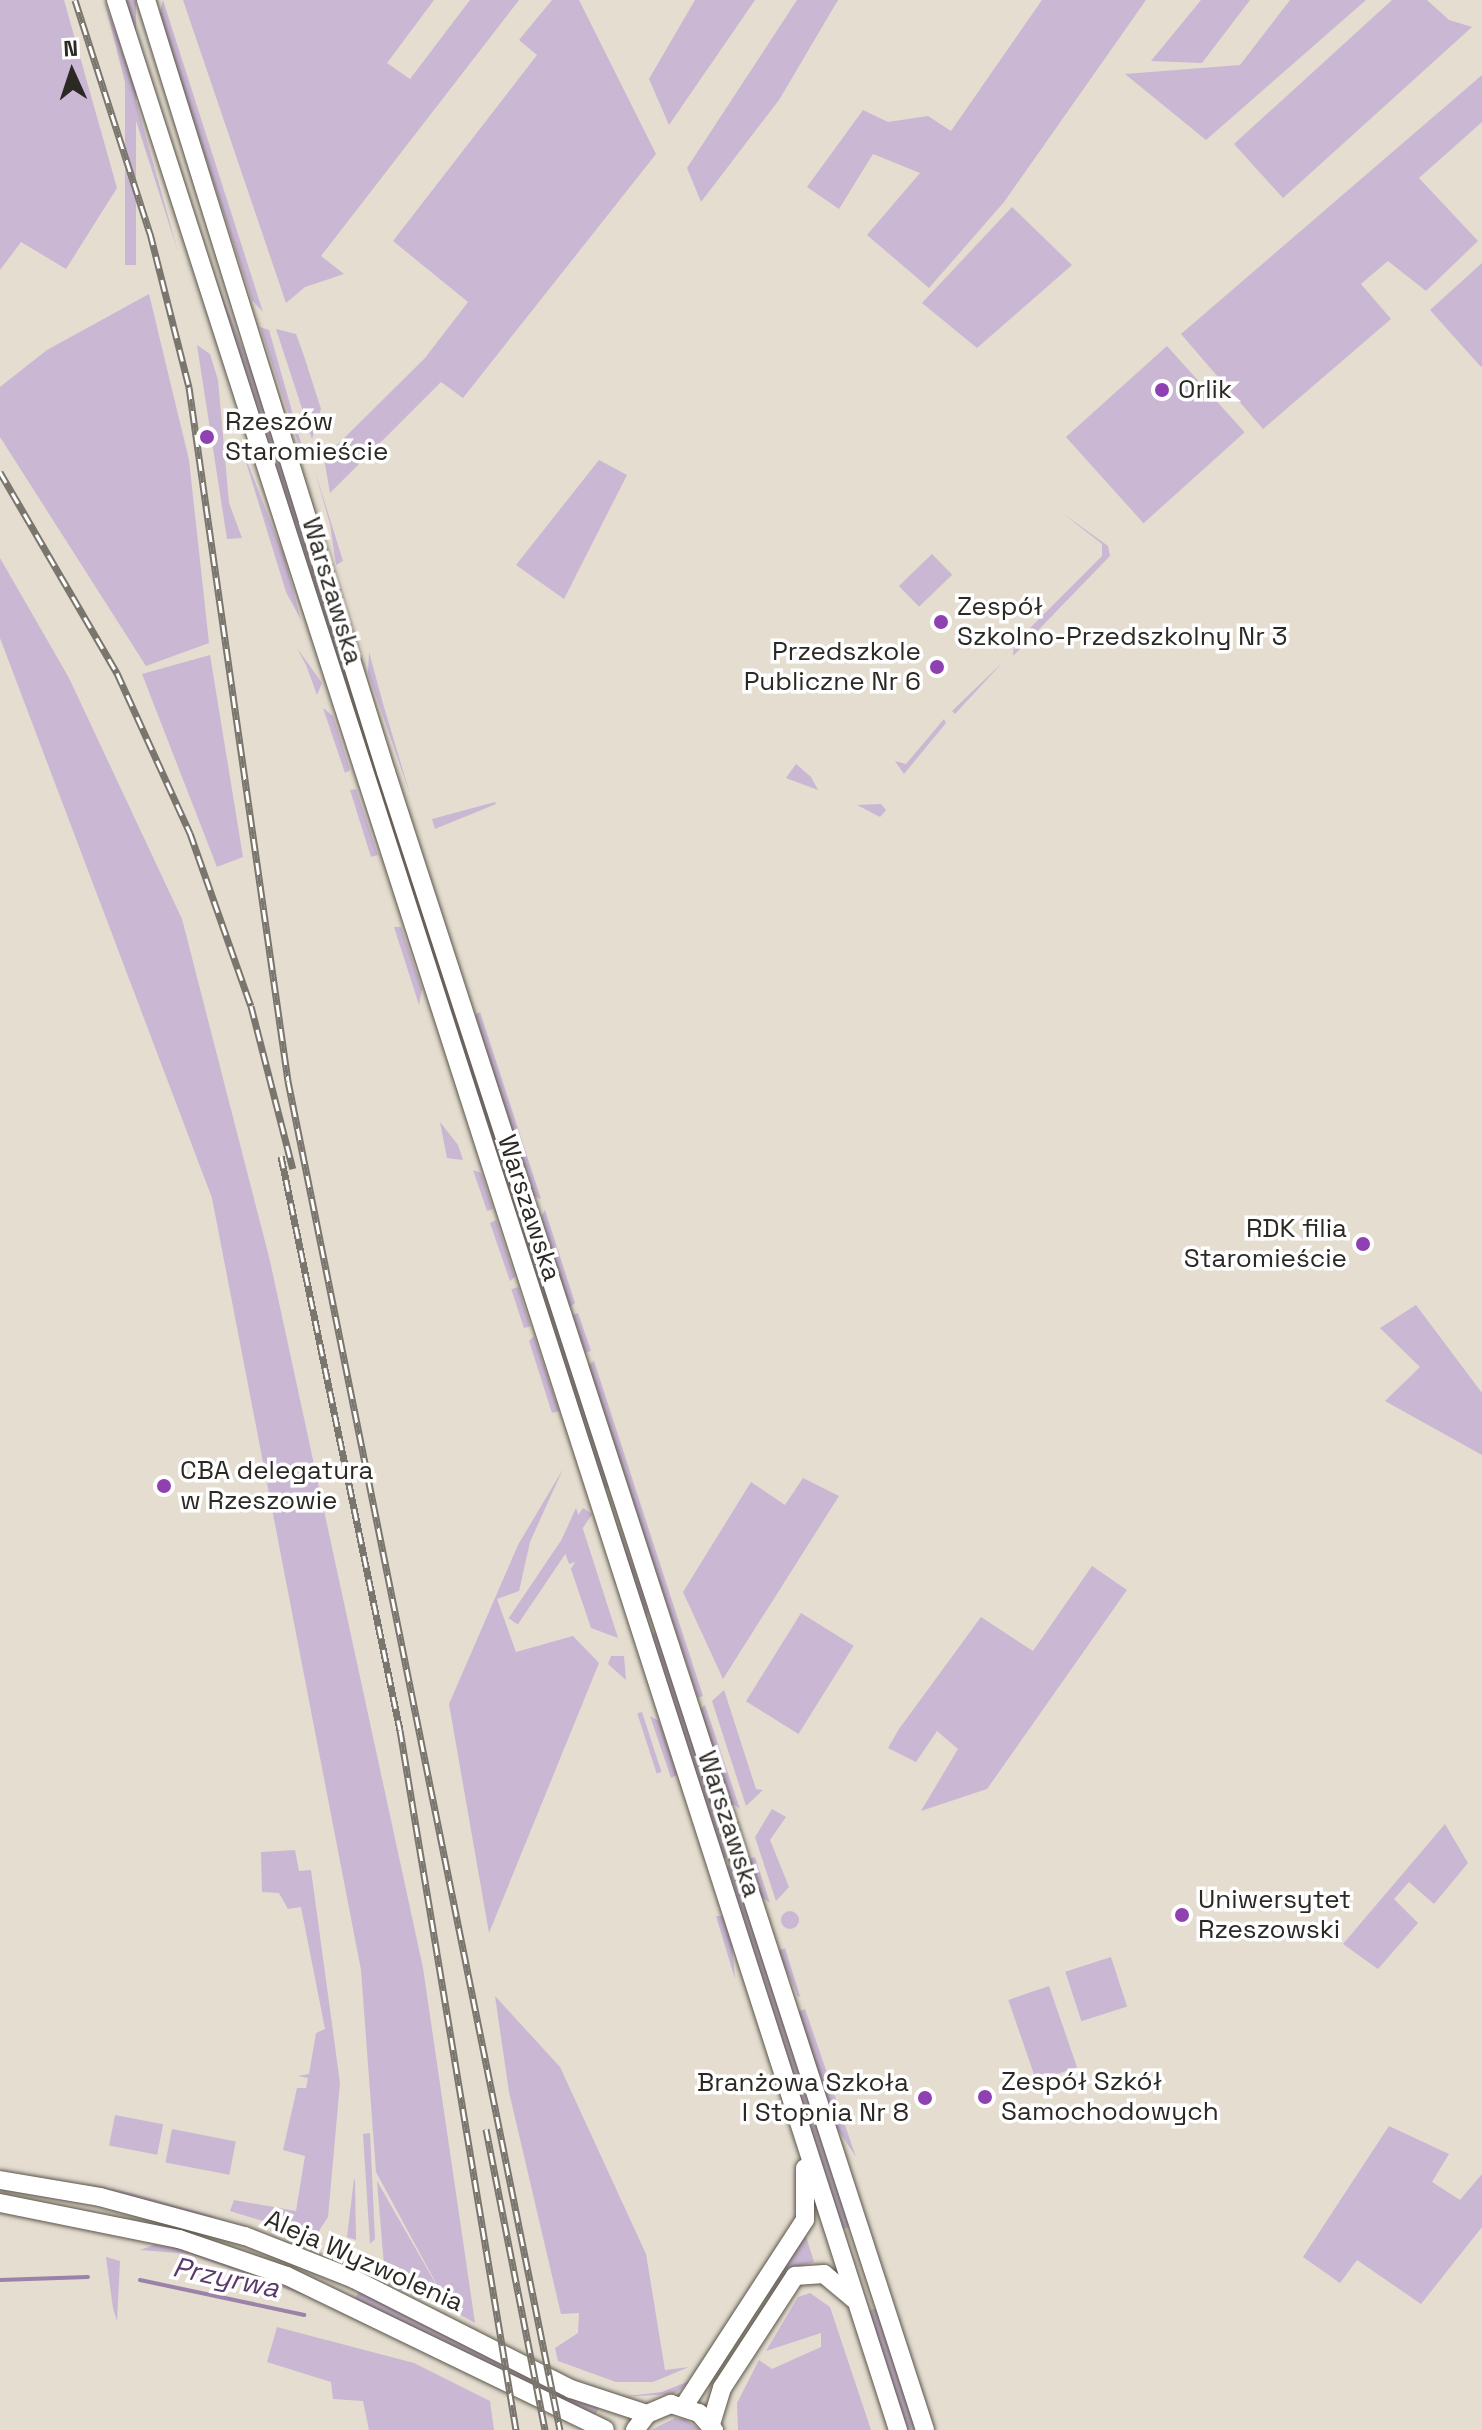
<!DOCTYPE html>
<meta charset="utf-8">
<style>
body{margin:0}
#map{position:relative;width:1482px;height:2430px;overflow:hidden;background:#e4ddd0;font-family:"Space Grotesk",sans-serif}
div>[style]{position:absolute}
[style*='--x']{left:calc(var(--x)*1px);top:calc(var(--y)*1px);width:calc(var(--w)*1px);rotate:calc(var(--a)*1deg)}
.green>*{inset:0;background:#cab7d4;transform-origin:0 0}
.round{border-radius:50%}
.stream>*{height:4px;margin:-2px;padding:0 2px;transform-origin:2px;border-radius:2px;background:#9c82a8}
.roads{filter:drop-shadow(0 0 2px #5b554a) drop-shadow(0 0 2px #5b554a)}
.secondary>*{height:18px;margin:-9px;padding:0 9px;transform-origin:9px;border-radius:9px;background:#fff}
.rail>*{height:7px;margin-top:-3.5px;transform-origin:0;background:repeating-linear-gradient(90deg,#fff 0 12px,#7a766d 0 24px);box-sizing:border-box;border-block:2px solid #7a766d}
.dots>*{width:22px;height:22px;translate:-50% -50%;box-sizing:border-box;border:4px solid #fff;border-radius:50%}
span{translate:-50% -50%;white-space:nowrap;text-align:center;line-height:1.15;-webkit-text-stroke:7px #fff;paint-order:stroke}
.poi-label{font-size:26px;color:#2c2924}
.left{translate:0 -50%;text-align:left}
.right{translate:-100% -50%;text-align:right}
.street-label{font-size:26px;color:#2c2924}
.water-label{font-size:28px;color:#5b386b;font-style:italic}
.north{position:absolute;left:32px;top:32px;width:80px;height:80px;-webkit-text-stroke:6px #fff;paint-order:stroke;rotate:357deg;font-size:22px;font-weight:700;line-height:32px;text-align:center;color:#2c2924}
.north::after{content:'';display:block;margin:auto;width:28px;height:36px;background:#2c2924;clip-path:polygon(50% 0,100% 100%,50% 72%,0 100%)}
</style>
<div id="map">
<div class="green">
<i style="clip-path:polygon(0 0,64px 0,117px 188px,66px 269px,21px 242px,0 270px)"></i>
<i style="clip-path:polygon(104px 0,120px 44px,178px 252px,130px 102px)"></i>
<i style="left:125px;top:0;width:11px;height:265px"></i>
<i style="clip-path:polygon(163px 0,263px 312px,252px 300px,159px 15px)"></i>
<i style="clip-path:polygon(183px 0,434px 0,387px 63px,410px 79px,470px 0,519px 0,321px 256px,344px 274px,305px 287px,286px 303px)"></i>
<i style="clip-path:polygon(552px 0,579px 0,656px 154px,463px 398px,441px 382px,330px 493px,324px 458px,425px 358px,468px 302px,393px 241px,537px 55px,519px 40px)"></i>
<i style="clip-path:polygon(695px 0,755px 0,669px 125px,649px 79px)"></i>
<i style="clip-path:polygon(797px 0,838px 0,779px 100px,701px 202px,687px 168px)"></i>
<i style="clip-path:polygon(1042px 0,1146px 0,1004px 202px,929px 288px,867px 235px,920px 173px,873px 154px,839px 209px,807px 187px,863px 110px,888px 122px,928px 116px,951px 131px)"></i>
<i style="clip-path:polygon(1201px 0,1250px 0,1202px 63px,1151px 61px)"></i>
<i style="clip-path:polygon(1290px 0,1366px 0,1206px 140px,1125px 74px,1240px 65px)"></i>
<i style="clip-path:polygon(1392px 0,1427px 0,1449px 20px,1472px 27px,1283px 198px,1234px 144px)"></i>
<i style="clip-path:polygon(1482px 75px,1482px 122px,1419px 178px,1478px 241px,1426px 291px,1388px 261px,1369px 277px,1361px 284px,1391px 319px,1263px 429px,1181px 334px)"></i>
<i style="clip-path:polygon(1012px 207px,1072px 265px,977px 348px,922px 303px)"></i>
<i style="clip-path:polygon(1482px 263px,1482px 366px,1481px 367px,1430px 310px)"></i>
<i style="clip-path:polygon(212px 270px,274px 428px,391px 810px,312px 585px)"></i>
<i style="clip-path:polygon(149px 294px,189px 460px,209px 643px,146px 666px,0 437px,0 387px,47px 350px)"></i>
<i style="clip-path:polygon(260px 327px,269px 330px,303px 450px,300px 449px)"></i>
<i style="clip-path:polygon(276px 329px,296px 334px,303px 353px,321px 409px,312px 439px)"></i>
<i style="clip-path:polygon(197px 345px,210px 354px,218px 380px,229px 503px,242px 538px,227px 539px)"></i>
<i style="left:1167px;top:346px;width:116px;height:136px;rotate:48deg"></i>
<i style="clip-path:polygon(241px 446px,284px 556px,301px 620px,286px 592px)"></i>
<i style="clip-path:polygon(599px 460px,627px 475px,564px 599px,516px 565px)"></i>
<i style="clip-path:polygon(314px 468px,343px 561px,336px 565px,330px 524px)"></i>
<i style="clip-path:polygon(1061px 512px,1108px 546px,1110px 556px,1013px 656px,1014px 644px,1102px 556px,1102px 544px)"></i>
<i style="left:932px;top:554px;width:29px;height:46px;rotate:46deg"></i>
<i style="clip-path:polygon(0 558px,69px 678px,182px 919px,270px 1261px,423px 1968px,475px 2323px,450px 2309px,376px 2172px,361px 1970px,212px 1198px,0 638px)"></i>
<i style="clip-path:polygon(297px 648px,322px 683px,317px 695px,306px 665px)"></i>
<i style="clip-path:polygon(369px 652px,384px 707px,410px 794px,368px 673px)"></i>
<i style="clip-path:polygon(210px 655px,243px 857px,217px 867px,142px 674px)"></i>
<i style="clip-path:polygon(1003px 662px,955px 714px,952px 711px)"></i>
<i style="clip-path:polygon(323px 708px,333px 716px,350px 770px,345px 773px)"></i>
<i style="clip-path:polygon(944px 719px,946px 723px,904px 774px,895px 761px,906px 764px)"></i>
<i style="clip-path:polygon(796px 764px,811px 777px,818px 790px,786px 778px)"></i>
<i style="clip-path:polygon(356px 789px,378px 855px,371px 857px,350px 790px)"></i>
<i style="clip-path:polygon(495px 802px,496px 804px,435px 829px,432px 819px)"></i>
<i style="clip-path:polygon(881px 804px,886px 810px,880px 817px,857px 805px)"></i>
<i style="left:414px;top:883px;width:635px;height:9px;rotate:72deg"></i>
<i style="clip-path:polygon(394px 927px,401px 927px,422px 989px,419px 1005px)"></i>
<i style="clip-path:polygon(480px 1012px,541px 1199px,533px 1196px,475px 1015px)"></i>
<i style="clip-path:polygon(440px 1122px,458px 1145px,463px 1160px,447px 1158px)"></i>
<i style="clip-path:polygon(473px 1170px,481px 1173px,493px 1209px,487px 1211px)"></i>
<i style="clip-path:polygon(545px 1210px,575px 1303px,570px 1307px,540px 1218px)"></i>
<i style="clip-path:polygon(496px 1220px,515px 1277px,510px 1281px,490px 1223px)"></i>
<i style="left:518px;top:1287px;width:41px;height:7px;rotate:72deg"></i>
<i style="clip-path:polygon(1416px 1305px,1482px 1393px,1482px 1455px,1385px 1401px,1420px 1367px,1380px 1328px)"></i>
<i style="left:578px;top:1313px;width:40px;height:6px;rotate:71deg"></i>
<i style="clip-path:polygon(534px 1336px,559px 1411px,552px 1413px,529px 1341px)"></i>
<i style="clip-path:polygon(594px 1361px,703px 1696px,698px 1698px,588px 1365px)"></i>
<i style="clip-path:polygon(563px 1469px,530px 1542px,519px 1591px,497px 1599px,516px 1652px,573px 1636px,599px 1663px,489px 1933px,449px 1704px,518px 1545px)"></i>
<i style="clip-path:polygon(803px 1478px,839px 1496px,723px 1679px,683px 1592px,751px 1482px,785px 1505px)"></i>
<i style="clip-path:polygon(610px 1507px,649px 1607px,646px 1620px)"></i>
<i style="clip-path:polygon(576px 1508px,582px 1526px,618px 1638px,591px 1628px,571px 1569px,575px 1562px,569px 1564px,561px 1541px)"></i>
<i style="left:583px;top:1508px;width:11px;height:133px;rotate:34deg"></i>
<i style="clip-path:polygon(1092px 1566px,1127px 1590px,987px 1789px,921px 1811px,958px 1749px,937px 1731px,916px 1762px,888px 1748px,899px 1729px,981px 1617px,1033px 1651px)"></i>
<i style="left:801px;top:1613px;width:62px;height:104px;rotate:32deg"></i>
<i style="left:657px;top:1632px;width:236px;height:11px;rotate:72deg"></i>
<i style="clip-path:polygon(611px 1656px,624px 1656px,626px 1680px,608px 1664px)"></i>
<i style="clip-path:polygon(724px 1690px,756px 1789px,763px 1790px,746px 1806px,712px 1701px)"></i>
<i style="clip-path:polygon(705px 1705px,740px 1809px,729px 1801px,700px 1709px)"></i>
<i style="left:642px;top:1712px;width:63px;height:5px;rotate:72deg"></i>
<i style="clip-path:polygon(650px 1716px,659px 1721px,677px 1775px,671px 1778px)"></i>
<i style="clip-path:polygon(772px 1809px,786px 1817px,770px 1840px,789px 1887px,776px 1901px,755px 1837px)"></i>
<i style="clip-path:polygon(1445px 1824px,1468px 1863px,1434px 1904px,1409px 1882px,1394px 1899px,1418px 1923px,1378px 1969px,1343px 1944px)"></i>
<i style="clip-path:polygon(295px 1850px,299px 1871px,311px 1870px,340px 2083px,328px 2217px,315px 2237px,230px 2211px,234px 2200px,296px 2211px,305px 2156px,283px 2150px,297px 2088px,306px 2088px,308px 2078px,298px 2076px,309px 2074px,316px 2033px,325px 2029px,301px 1907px,288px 1909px,279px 1893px,262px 1892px,261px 1852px)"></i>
<i style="clip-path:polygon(755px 1857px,770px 1903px,760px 1896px,748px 1859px)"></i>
<i style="left:733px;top:1864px;width:381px;height:9px;rotate:72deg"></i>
<i class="round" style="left:781px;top:1911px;width:18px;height:18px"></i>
<i style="clip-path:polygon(716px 1916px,722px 1916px,732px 1944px,735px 1979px)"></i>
<i style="clip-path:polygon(785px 1948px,800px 1996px,798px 1997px,778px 1951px)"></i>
<i style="left:1111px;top:1957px;width:52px;height:48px;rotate:72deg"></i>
<i style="left:1049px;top:1986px;width:86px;height:43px;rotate:71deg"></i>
<i style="clip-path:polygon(495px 1996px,560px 2067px,646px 2254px,665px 2370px,689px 2367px,653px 2382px,616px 2382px,558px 2361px,555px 2348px,578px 2333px,579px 2313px,561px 2314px,509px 2092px)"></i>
<i style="clip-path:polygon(805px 2009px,856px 2157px,835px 2125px,798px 2012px)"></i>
<i style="left:115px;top:2115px;width:49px;height:31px;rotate:11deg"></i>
<i style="clip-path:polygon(1389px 2126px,1449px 2154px,1432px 2182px,1460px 2200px,1482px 2174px,1482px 2227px,1421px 2304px,1357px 2260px,1340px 2283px,1303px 2257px)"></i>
<i style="left:172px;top:2129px;width:65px;height:34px;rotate:11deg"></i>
<i style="clip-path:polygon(370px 2133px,375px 2239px,370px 2244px,363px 2134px)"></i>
<i style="clip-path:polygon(354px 2179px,355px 2180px,356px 2240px,347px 2237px)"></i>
<i style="clip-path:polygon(377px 2181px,437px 2286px,445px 2305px,384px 2266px)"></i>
<i style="clip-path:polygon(83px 2183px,131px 2193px,216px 2217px,209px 2217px)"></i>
<i style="clip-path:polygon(805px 2233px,814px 2262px,791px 2269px,721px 2377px)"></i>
<i style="clip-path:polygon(154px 2245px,177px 2248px,230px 2264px,342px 2307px,589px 2430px,309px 2297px,190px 2254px,140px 2250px)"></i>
<i style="clip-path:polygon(106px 2257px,120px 2261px,117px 2321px,113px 2308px)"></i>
<i style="left:359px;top:2291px;width:267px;height:16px;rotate:26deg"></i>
<i style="clip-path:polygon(810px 2293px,830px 2307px,871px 2430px,738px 2430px,737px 2403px,759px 2360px,772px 2369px,821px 2347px,821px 2333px,766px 2351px,798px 2297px)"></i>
<i style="left:877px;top:2308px;width:128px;height:9px;rotate:72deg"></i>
<i style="clip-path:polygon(277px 2327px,414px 2363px,490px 2401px,494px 2430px,369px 2430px,363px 2401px,333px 2399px,331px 2382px,267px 2362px)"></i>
<i style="clip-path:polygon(694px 2379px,674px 2394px,620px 2397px,662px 2392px)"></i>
<i style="clip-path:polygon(675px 2418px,685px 2419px,700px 2430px,651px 2430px)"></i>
</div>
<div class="stream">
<i style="--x:0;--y:2280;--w:88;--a:-2"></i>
<i style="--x:140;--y:2280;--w:168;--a:12"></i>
</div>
<div class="roads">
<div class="secondary">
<i style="--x:116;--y:0;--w:2553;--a:72.16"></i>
<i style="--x:146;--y:0;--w:808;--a:72.73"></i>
<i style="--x:386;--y:772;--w:1743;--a:71.99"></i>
<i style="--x:0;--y:2180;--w:101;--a:9.6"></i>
<i style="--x:100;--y:2197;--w:150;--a:15.1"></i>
<i style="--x:245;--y:2236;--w:117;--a:21.5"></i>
<i style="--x:354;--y:2279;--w:243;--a:26.9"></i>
<i style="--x:571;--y:2389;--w:80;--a:18.2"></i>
<i style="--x:0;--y:2203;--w:183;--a:11.4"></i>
<i style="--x:179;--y:2239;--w:114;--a:18.9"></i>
<i style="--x:287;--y:2276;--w:353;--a:25.8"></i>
<i style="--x:684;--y:2406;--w:222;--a:-57"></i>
<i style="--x:805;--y:2220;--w:52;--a:-90"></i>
<i style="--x:711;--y:2424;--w:38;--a:-73"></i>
<i style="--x:722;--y:2388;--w:134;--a:-56.9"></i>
<i style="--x:795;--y:2276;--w:29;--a:-4"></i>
<i style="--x:824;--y:2274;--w:39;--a:40"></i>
<i style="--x:635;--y:2430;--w:20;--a:-53"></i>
<i style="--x:647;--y:2414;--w:26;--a:-23"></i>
<i style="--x:671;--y:2404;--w:29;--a:18"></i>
<i style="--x:699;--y:2413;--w:23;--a:49"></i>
</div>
</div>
<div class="rail">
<i style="--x:75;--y:0;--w:245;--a:72.2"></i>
<i style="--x:150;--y:233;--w:159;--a:75.8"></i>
<i style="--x:189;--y:387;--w:701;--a:81.88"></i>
<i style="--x:288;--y:1081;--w:1376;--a:78.6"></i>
<i style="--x:0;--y:472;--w:233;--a:59.8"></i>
<i style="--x:117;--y:673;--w:176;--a:65.5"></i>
<i style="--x:190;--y:833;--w:183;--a:70.6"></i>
<i style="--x:251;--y:1006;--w:168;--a:75.6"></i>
<i style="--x:281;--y:1156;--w:586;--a:78.29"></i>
<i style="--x:400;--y:1730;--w:710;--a:80.59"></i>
<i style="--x:486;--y:2129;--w:307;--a:78.9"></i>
</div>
<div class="dots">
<i style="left:1162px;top:390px;background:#8f40b1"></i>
<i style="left:207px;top:437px;background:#8f40b1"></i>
<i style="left:941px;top:622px;background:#8f40b1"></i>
<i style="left:937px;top:667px;background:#8f40b1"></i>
<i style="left:1363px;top:1244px;background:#8f40b1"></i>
<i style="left:164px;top:1486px;background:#8f40b1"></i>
<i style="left:1182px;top:1915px;background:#8f40b1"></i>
<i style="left:985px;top:2097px;background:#8f40b1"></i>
<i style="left:925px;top:2098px;background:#8f40b1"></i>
</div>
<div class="poi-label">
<span class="left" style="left:1178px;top:390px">Orlik</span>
<span class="left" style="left:225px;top:437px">Rzeszów<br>Staromieście</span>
<span class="left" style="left:957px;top:622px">Zespół<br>Szkolno-Przedszkolny Nr 3</span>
<span class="right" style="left:921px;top:667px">Przedszkole<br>Publiczne Nr 6</span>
<span class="right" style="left:1347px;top:1244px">RDK filia<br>Staromieście</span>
<span class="left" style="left:180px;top:1486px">CBA delegatura<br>w Rzeszowie</span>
<span class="left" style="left:1198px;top:1915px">Uniwersytet<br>Rzeszowski</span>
<span class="left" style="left:1001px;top:2097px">Zespół Szkół<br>Samochodowych</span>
<span class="right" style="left:909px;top:2098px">Branżowa Szkoła<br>I Stopnia Nr 8</span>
</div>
<div class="street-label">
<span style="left:332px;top:591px;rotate:73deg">Warszawska</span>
<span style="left:529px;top:1208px;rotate:72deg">Warszawska</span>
<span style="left:729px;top:1824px;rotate:72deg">Warszawska</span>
<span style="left:364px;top:2261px;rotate:24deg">Aleja Wyzwolenia</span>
</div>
<div class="water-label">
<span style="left:226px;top:2277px;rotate:12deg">Przyrwa</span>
</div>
<div class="north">N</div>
</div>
